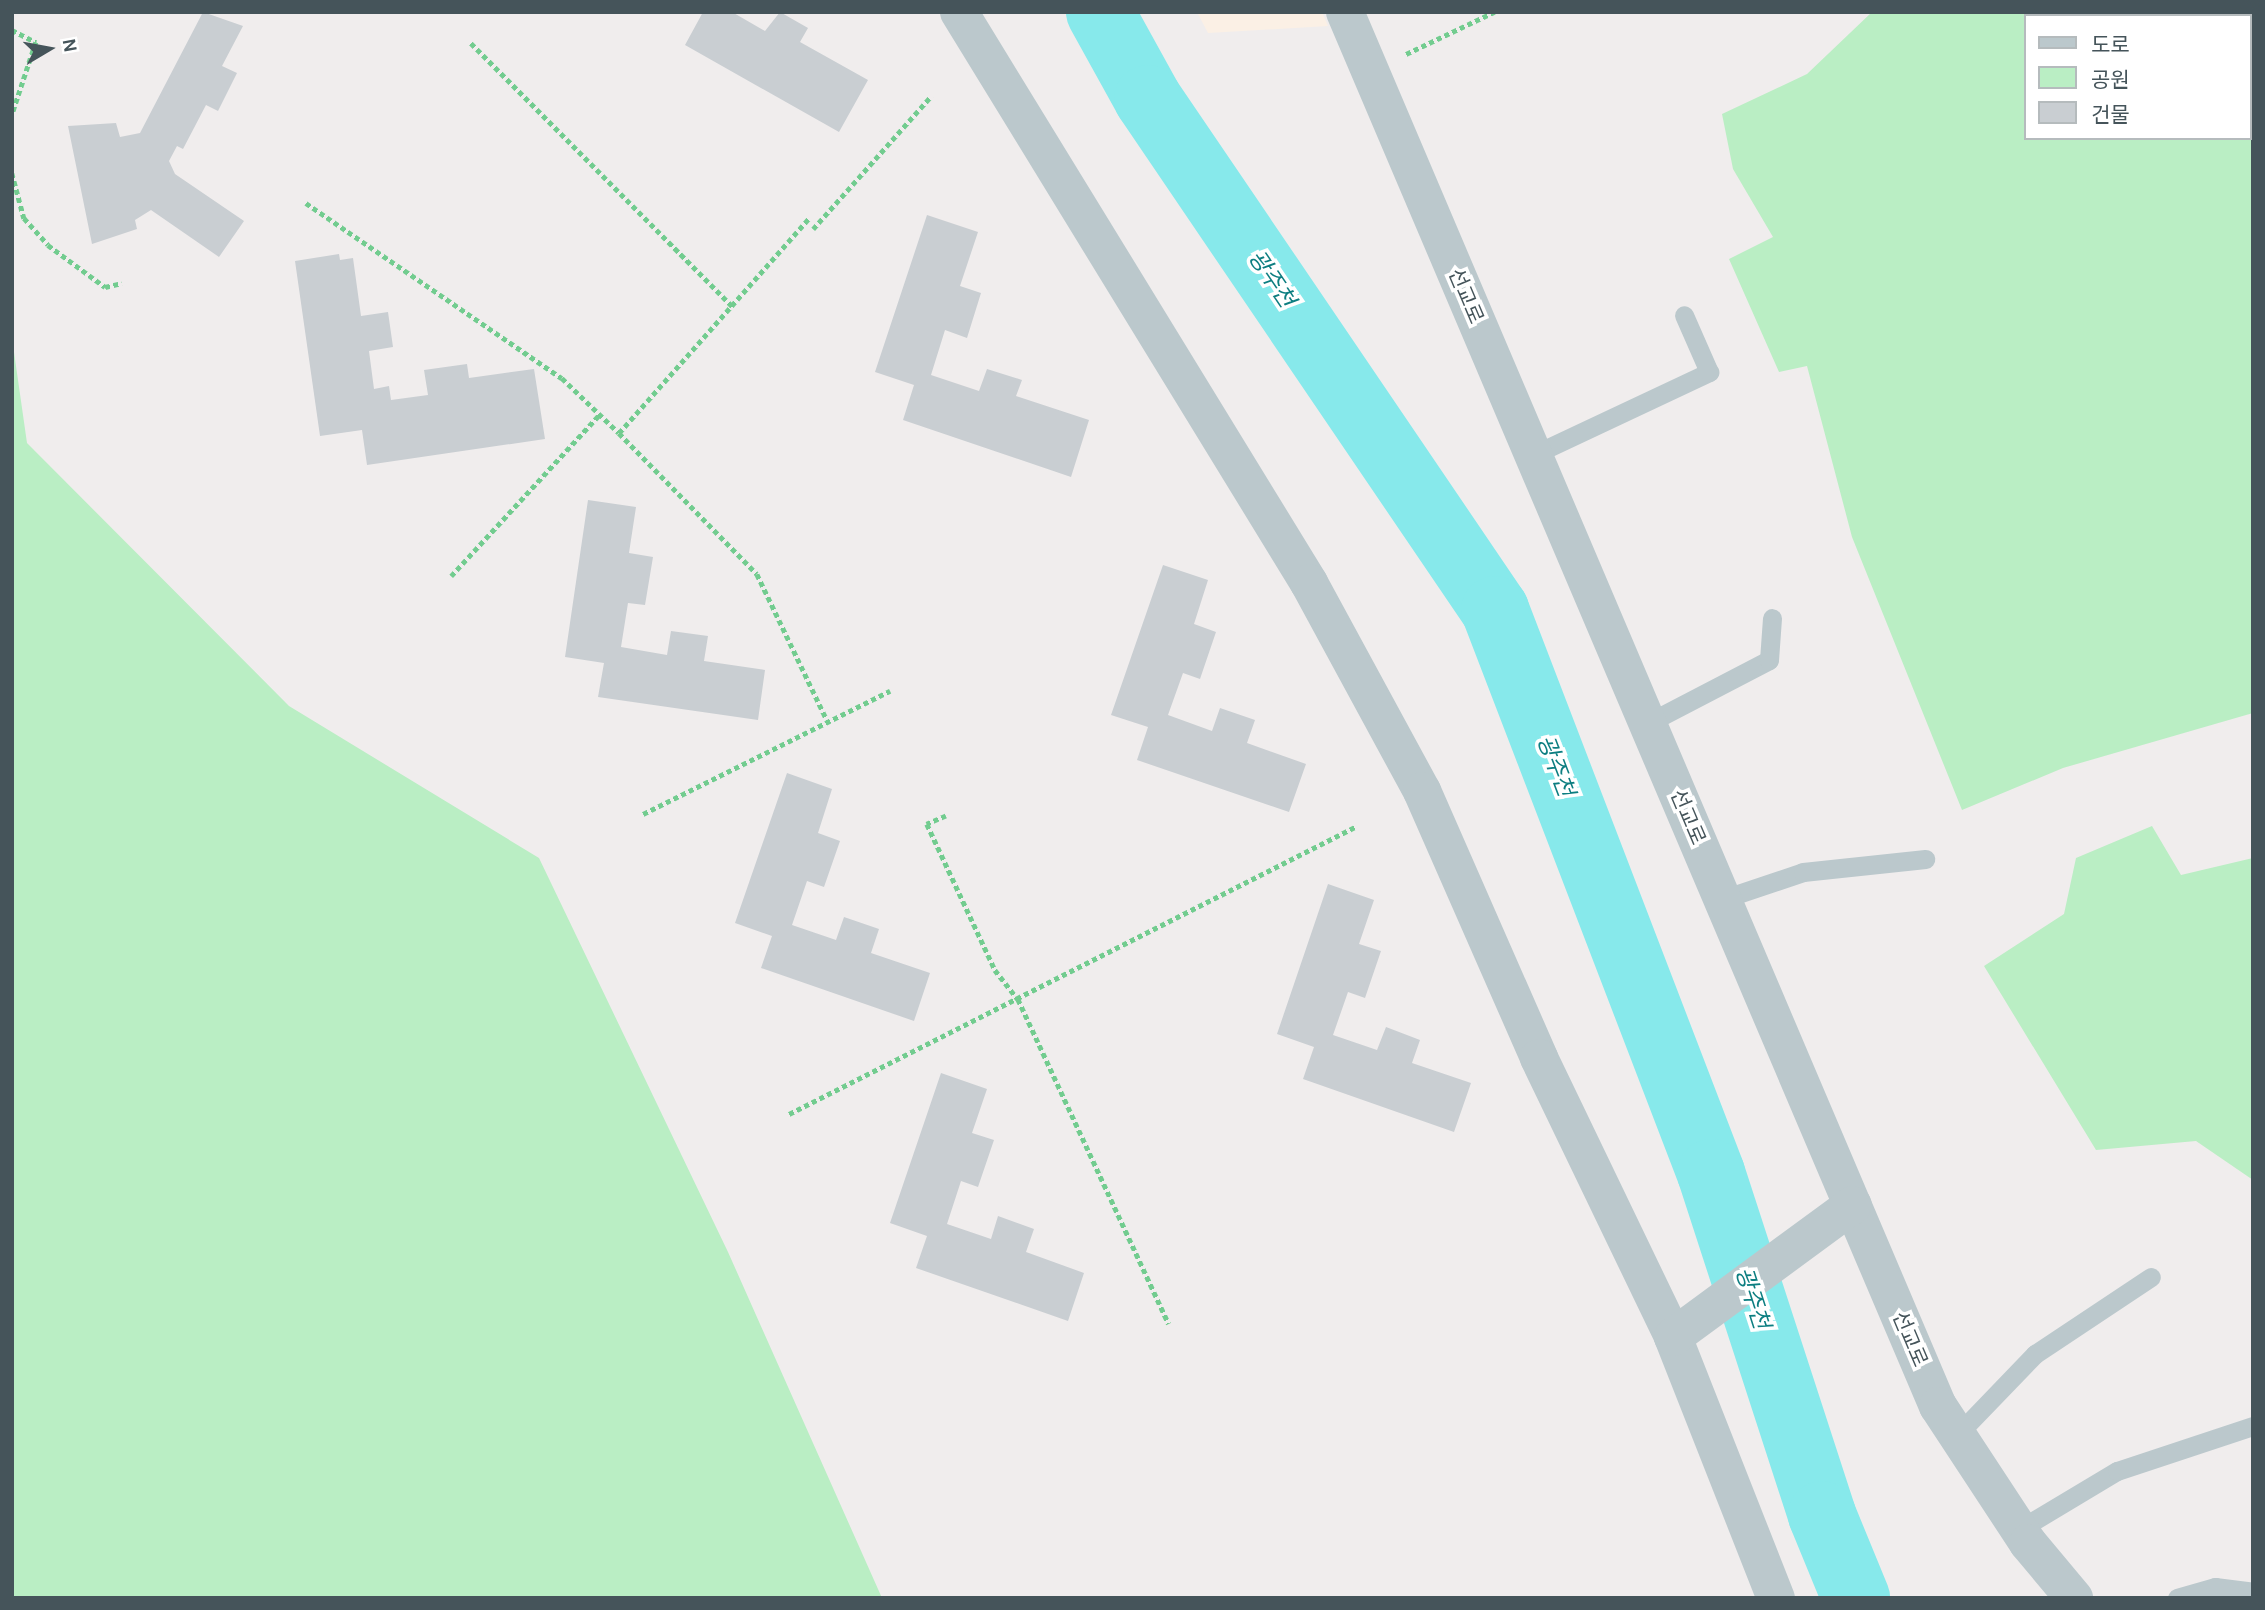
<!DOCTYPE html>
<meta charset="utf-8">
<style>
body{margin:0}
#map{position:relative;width:2265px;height:1610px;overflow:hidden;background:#f0eded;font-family:Karla,"Noto Sans KR",sans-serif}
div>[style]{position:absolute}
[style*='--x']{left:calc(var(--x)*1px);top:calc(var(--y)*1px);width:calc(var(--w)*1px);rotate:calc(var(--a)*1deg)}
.commercial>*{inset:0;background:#fbf0e5}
.green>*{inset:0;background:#baeec4}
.river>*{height:68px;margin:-34px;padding:0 34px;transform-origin:34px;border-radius:34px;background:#87e9eb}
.building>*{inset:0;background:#c9ced2}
.path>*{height:4.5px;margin-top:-2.25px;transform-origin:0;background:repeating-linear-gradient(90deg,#72cc8f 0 5px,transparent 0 8.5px)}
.service>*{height:19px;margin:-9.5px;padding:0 9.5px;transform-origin:9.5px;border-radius:9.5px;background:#bbc8cc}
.minor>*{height:38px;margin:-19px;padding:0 19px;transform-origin:19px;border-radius:19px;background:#bbc8cc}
span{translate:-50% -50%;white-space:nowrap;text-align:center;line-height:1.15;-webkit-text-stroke:7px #fff;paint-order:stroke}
.street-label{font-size:21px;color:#45545a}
.water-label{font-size:23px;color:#0d7e81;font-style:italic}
.frame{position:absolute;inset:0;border:14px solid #45545a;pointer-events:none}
.legend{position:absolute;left:2024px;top:14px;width:228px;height:126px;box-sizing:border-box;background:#fff;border:2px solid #b5bbbd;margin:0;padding:9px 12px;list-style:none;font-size:21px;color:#45545a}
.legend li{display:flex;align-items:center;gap:14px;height:35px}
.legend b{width:35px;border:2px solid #b5bbbd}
.north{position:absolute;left:14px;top:14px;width:70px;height:70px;-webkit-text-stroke:5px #fff;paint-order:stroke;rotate:80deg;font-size:19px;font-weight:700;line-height:28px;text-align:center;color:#45545a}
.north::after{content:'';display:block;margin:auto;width:24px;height:32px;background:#45545a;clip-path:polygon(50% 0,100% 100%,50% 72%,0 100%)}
</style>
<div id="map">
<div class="commercial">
<i style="clip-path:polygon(1197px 12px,1322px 12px,1328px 26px,1208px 33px)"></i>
</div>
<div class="green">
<i style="clip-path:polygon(evenodd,1872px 12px,2253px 12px,2253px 713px,2063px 768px,1962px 810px,1852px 537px,1807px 366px,1779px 372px,1729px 259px,1773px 237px,1733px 169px,1722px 114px,1807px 74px,1872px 12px,2025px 16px,2249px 16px,2249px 138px,2025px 138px,2025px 16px)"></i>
<i style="clip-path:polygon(12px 338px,27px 443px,289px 706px,539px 858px,728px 1252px,882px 1598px,12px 1598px)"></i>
<i style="clip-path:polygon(2152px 826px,2181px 875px,2253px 858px,2253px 1180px,2196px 1141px,2096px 1150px,1984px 966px,2064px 914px,2076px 858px)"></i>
</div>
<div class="river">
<i style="--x:1100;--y:12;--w:99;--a:61.1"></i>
<i style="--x:1148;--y:99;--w:618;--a:55.82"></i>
<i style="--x:1495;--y:610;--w:603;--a:69.01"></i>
<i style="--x:1711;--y:1173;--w:360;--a:72"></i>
<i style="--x:1822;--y:1515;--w:90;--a:67.7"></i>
</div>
<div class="building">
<i style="clip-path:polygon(203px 12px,243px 26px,222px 66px,237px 73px,218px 111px,206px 105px,183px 149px,177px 146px,169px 161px,175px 174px,244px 221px,219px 257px,151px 210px,135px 220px,137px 229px,92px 244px,68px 126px,116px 123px,120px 137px,140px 133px)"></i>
<i style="clip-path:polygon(703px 12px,732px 12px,765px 31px,780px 12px,808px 28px,800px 42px,868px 80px,839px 132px,685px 45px)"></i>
<i style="clip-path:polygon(927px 215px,978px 232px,960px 286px,981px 293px,967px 338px,945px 330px,931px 375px,979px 391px,987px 369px,1022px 380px,1016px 396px,1089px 420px,1071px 477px,903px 420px,914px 385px,875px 372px)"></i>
<i style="clip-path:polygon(339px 254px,340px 260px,353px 258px,361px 316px,388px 312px,393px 347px,369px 351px,374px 389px,389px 386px,391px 400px,428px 395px,424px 370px,467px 364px,469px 378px,534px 369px,545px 439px,367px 465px,362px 430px,320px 436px,295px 261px)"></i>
<i style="clip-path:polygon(588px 500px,636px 507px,629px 553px,653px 557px,645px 605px,628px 603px,621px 647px,667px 655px,671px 631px,708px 636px,704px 661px,765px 670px,758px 720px,598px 697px,604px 663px,565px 657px)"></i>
<i style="clip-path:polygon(1163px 565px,1208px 580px,1194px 624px,1216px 632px,1200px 679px,1183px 673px,1168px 715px,1212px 731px,1220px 708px,1255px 720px,1247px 743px,1306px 764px,1289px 812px,1137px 760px,1148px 727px,1111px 715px)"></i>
<i style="clip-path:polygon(787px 773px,832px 789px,818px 833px,840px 841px,824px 887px,807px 881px,792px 925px,836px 940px,844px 917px,879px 929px,871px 953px,930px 973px,914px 1021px,761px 968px,772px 936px,735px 923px)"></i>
<i style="clip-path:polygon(1328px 884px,1374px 900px,1359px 944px,1381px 951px,1365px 998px,1348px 992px,1333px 1035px,1377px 1050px,1386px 1027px,1420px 1040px,1412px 1063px,1471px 1083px,1454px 1132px,1303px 1079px,1314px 1047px,1277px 1034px)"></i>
<i style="clip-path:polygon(941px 1073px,987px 1089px,972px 1133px,994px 1140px,978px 1187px,961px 1181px,947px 1224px,991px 1239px,998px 1216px,1034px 1229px,1026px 1252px,1084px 1273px,1068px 1321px,916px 1268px,927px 1236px,890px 1223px)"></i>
</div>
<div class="path">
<i style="--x:12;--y:30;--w:27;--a:27"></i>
<i style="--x:36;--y:42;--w:77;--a:108.2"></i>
<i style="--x:471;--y:43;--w:371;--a:45.2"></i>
<i style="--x:1406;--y:54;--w:98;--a:-25.5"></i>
<i style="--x:12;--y:173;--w:47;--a:75.1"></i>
<i style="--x:24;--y:218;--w:36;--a:48"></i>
<i style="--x:48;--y:245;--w:71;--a:36.4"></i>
<i style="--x:105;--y:287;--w:17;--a:-13"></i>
<i style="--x:306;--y:203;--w:310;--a:34.4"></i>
<i style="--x:562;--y:378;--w:79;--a:44"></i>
<i style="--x:619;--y:433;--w:197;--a:45.6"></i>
<i style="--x:757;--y:574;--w:164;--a:64.4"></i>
<i style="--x:813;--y:229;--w:178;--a:-48.4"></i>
<i style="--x:619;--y:433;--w:288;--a:-48.5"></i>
<i style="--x:451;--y:576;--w:220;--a:-47.4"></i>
<i style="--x:643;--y:814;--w:276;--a:-26.5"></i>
<i style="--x:946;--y:816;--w:21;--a:157"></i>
<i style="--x:927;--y:824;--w:161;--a:65"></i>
<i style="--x:995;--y:970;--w:37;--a:52"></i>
<i style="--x:1018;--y:999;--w:358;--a:65.1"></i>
<i style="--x:789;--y:1114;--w:635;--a:-26.89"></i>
</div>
<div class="service">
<i style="--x:1533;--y:455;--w:195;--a:-25.2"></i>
<i style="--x:1709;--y:372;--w:62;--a:-113.7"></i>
<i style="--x:1648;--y:723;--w:136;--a:-27.5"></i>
<i style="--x:1769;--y:660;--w:42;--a:-85.9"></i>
<i style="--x:1723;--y:899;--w:84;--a:-18.6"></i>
<i style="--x:1803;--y:872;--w:123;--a:-6.1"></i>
<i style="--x:1957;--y:1435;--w:112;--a:-46.1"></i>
<i style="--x:2035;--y:1354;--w:139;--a:-33.6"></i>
<i style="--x:2020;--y:1529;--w:113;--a:-30.9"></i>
<i style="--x:2117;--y:1471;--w:143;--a:-18.3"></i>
<i style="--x:2177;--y:1598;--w:40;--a:-16"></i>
<i style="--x:2215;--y:1587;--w:38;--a:7"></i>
</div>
<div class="minor">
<i style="--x:959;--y:12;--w:670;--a:58.49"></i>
<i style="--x:1309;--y:583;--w:237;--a:61.5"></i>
<i style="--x:1422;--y:791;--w:292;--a:66.3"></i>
<i style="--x:1539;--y:1058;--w:310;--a:64.3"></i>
<i style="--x:1673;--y:1337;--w:281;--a:68.5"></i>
<i style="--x:1345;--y:12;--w:1515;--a:66.96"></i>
<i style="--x:1938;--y:1406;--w:164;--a:56.7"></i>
<i style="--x:2028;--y:1543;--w:72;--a:50.1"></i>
<i style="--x:1673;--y:1337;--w:223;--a:-36.3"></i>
</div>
<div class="street-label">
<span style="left:1466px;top:296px;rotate:67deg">선교로</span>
<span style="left:1688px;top:817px;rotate:67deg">선교로</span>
<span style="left:1910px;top:1339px;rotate:67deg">선교로</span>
</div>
<div class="water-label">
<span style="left:1271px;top:279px;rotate:56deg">광주천</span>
<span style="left:1555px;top:766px;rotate:69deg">광주천</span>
<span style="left:1752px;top:1298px;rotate:72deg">광주천</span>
</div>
<div class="frame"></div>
<ul class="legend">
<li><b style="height:9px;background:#bbc8cc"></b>도로</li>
<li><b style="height:19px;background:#baeec4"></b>공원</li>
<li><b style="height:19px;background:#c9ced2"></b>건물</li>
</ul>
<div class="north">N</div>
</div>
